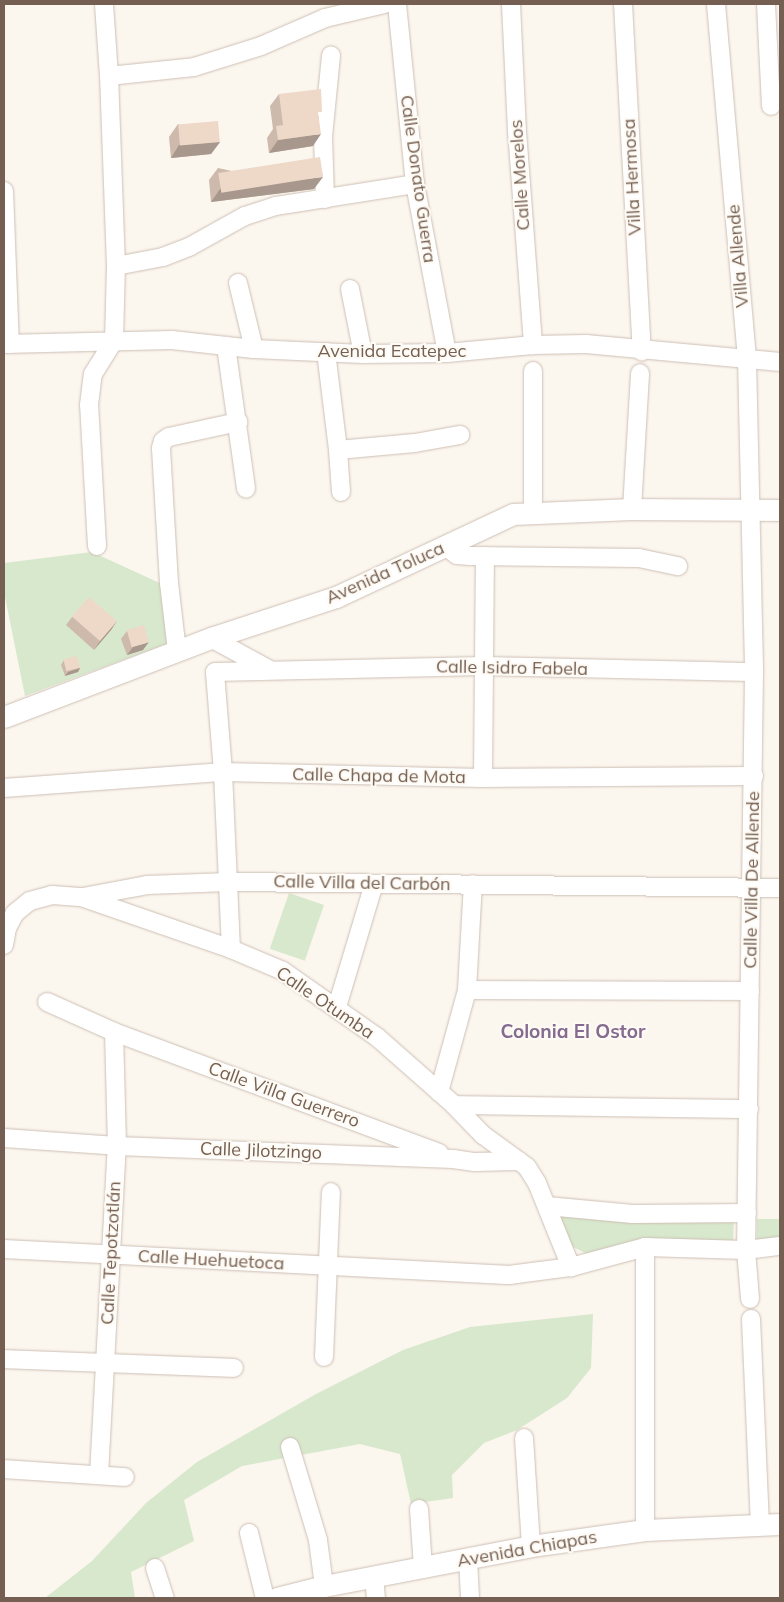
<!DOCTYPE html>
<meta charset="utf-8">
<style>
body{margin:0}
#map{position:relative;width:784px;height:1602px;overflow:hidden;background:#fbf6ee;font-family:Mulish,sans-serif}
div>[style]{position:absolute}
[style*='--x']{left:calc(var(--x)*1px);top:calc(var(--y)*1px);width:calc(var(--w)*1px);rotate:calc(var(--a)*1deg)}
.green>*{inset:0;background:#d8e8cd;transform-origin:0 0}
.roads{filter:drop-shadow(0 0 1px #cdbfb4) drop-shadow(0 0 1px #cdbfb4)}
.minor>*{height:18px;margin:-9px;padding:0 9px;transform-origin:9px;border-radius:9px;background:#fff}
.tertiary>*{height:21px;margin:-10.5px;padding:0 10.5px;transform-origin:10.5px;border-radius:10.5px;background:#fff}
.wall>*{inset:0;background:#cdbaac}
.shaded-wall>*{inset:0;background:#a7978c}
.building>*{inset:0;background:#eed8c8;transform-origin:0 0}
span{translate:-50% -50%;white-space:nowrap;text-align:center;line-height:1.15;-webkit-text-stroke:4px #fefaf4;paint-order:stroke}
.street-label{font-size:18px;color:#755f52}
.neighbourhood-label{font-size:19px;color:#846b8f;font-weight:700}
.frame{position:absolute;inset:0;border:5px solid #755f52;pointer-events:none}
</style>
<div id="map">
<div class="green">
<i style="clip-path:polygon(92px 552px,164px 585px,174px 641px,25px 696px,4px 592px,4px 563px)"></i>
<i style="left:289px;top:893px;width:37px;height:59px;rotate:19deg"></i>
<i style="clip-path:polygon(557px 1212px,734px 1219px,733px 1244px,587px 1254px,569px 1245px)"></i>
<i style="left:757px;top:1219px;width:23px;height:20px"></i>
<i style="clip-path:polygon(593px 1314px,591px 1368px,567px 1398px,517px 1430px,484px 1443px,452px 1475px,453px 1498px,411px 1504px,400px 1454px,360px 1444px,242px 1466px,184px 1500px,194px 1541px,131px 1572px,135px 1598px,45px 1598px,92px 1561px,146px 1503px,197px 1462px,316px 1394px,403px 1350px,470px 1327px)"></i>
</div>
<div class="roads">
<div class="minor">
<i style="--x:397;--y:4;--w:181;--a:84.3"></i>
<i style="--x:415;--y:184;--w:172;--a:79.3"></i>
<i style="--x:511;--y:4;--w:127;--a:87.3"></i>
<i style="--x:517;--y:131;--w:215;--a:85.7"></i>
<i style="--x:623;--y:4;--w:348;--a:86.9"></i>
<i style="--x:716;--y:4;--w:356;--a:85"></i>
<i style="--x:747;--y:359;--w:313;--a:88.7"></i>
<i style="--x:754;--y:672;--w:578;--a:90.79"></i>
<i style="--x:746;--y:1250;--w:49;--a:85.3"></i>
<i style="--x:766;--y:4;--w:102;--a:87.2"></i>
<i style="--x:109;--y:76;--w:85;--a:-6"></i>
<i style="--x:194;--y:67;--w:70;--a:-17.4"></i>
<i style="--x:261;--y:46;--w:70;--a:-23.6"></i>
<i style="--x:325;--y:18;--w:61;--a:-13.3"></i>
<i style="--x:4;--y:191;--w:153;--a:87.8"></i>
<i style="--x:325;--y:199;--w:62;--a:-91.8"></i>
<i style="--x:323;--y:137;--w:82;--a:-84.4"></i>
<i style="--x:116;--y:266;--w:48;--a:-10.8"></i>
<i style="--x:163;--y:257;--w:28;--a:-21"></i>
<i style="--x:189;--y:247;--w:64;--a:-29"></i>
<i style="--x:245;--y:216;--w:33;--a:-18"></i>
<i style="--x:276;--y:206;--w:141;--a:-9"></i>
<i style="--x:238;--y:283;--w:68;--a:76.4"></i>
<i style="--x:350;--y:289;--w:66;--a:78.7"></i>
<i style="--x:4;--y:344;--w:168;--a:-1.4"></i>
<i style="--x:172;--y:340;--w:82;--a:6.3"></i>
<i style="--x:254;--y:349;--w:109;--a:2.6"></i>
<i style="--x:363;--y:354;--w:84;--a:-0.7"></i>
<i style="--x:447;--y:353;--w:86;--a:-5.3"></i>
<i style="--x:533;--y:345;--w:53;--a:-1.1"></i>
<i style="--x:586;--y:344;--w:195;--a:5.3"></i>
<i style="--x:226;--y:346;--w:144;--a:82"></i>
<i style="--x:326;--y:352;--w:99;--a:83"></i>
<i style="--x:338;--y:450;--w:42;--a:85.9"></i>
<i style="--x:533;--y:371;--w:141;--a:90"></i>
<i style="--x:338;--y:450;--w:77;--a:-5.2"></i>
<i style="--x:415;--y:443;--w:46;--a:-10.1"></i>
<i style="--x:632;--y:509;--w:136;--a:-86.6"></i>
<i style="--x:97;--y:546;--w:141;--a:-93.2"></i>
<i style="--x:89;--y:405;--w:31;--a:-83"></i>
<i style="--x:93;--y:374;--w:39;--a:-58"></i>
<i style="--x:114;--y:341;--w:75;--a:-88.5"></i>
<i style="--x:116;--y:266;--w:190;--a:-92.1"></i>
<i style="--x:109;--y:76;--w:72;--a:-94"></i>
<i style="--x:445;--y:546;--w:15;--a:37"></i>
<i style="--x:457;--y:555;--w:13;--a:4"></i>
<i style="--x:470;--y:556;--w:169;--a:0.7"></i>
<i style="--x:639;--y:558;--w:40;--a:12"></i>
<i style="--x:211;--y:638;--w:67;--a:28.5"></i>
<i style="--x:177;--y:651;--w:68;--a:-96.7"></i>
<i style="--x:169;--y:583;--w:135;--a:-93.4"></i>
<i style="--x:161;--y:448;--w:7;--a:-74"></i>
<i style="--x:163;--y:441;--w:7;--a:-34"></i>
<i style="--x:169;--y:437;--w:71;--a:-12.3"></i>
<i style="--x:483;--y:778;--w:222;--a:-89.5"></i>
<i style="--x:4;--y:788;--w:220;--a:-4.2"></i>
<i style="--x:223;--y:772;--w:260;--a:1.3"></i>
<i style="--x:483;--y:778;--w:271;--a:-0.4"></i>
<i style="--x:84;--y:898;--w:156;--a:19.1"></i>
<i style="--x:231;--y:949;--w:56;--a:22.9"></i>
<i style="--x:283;--y:971;--w:115;--a:35.1"></i>
<i style="--x:377;--y:1037;--w:103;--a:41.4"></i>
<i style="--x:454;--y:1105;--w:42;--a:46"></i>
<i style="--x:483;--y:1135;--w:54;--a:36"></i>
<i style="--x:527;--y:1167;--w:19;--a:58"></i>
<i style="--x:537;--y:1183;--w:91;--a:68"></i>
<i style="--x:4;--y:945;--w:17;--a:-80"></i>
<i style="--x:7;--y:928;--w:17;--a:-62"></i>
<i style="--x:15;--y:913;--w:19;--a:-39"></i>
<i style="--x:30;--y:901;--w:23;--a:-15"></i>
<i style="--x:52;--y:895;--w:31;--a:4"></i>
<i style="--x:83;--y:897;--w:65;--a:-10.6"></i>
<i style="--x:147;--y:885;--w:82;--a:-2.1"></i>
<i style="--x:229;--y:882;--w:551;--a:0.62"></i>
<i style="--x:231;--y:949;--w:177;--a:-92.6"></i>
<i style="--x:223;--y:772;--w:100;--a:-94.6"></i>
<i style="--x:215;--y:672;--w:269;--a:-1.3"></i>
<i style="--x:484;--y:666;--w:270;--a:1.3"></i>
<i style="--x:467;--y:990;--w:283;--a:0.2"></i>
<i style="--x:47;--y:1002;--w:73;--a:24.1"></i>
<i style="--x:114;--y:1032;--w:347;--a:20.4"></i>
<i style="--x:337;--y:1007;--w:128;--a:-73.3"></i>
<i style="--x:439;--y:1092;--w:106;--a:-74.6"></i>
<i style="--x:467;--y:990;--w:106;--a:-86.8"></i>
<i style="--x:454;--y:1105;--w:295;--a:0.8"></i>
<i style="--x:4;--y:1138;--w:113;--a:4"></i>
<i style="--x:117;--y:1146;--w:336;--a:2.2"></i>
<i style="--x:453;--y:1159;--w:22;--a:8"></i>
<i style="--x:475;--y:1162;--w:44;--a:-1.3"></i>
<i style="--x:547;--y:1206;--w:86;--a:5.3"></i>
<i style="--x:633;--y:1214;--w:114;--a:-0.5"></i>
<i style="--x:645;--y:1247;--w:283;--a:90"></i>
<i style="--x:4;--y:1249;--w:506;--a:2.95"></i>
<i style="--x:509;--y:1275;--w:63;--a:-7.4"></i>
<i style="--x:571;--y:1267;--w:77;--a:-15.1"></i>
<i style="--x:645;--y:1247;--w:101;--a:1.7"></i>
<i style="--x:746;--y:1250;--w:34;--a:-7"></i>
<i style="--x:751;--y:1319;--w:205;--a:87.5"></i>
<i style="--x:324;--y:1357;--w:165;--a:-87.6"></i>
<i style="--x:4;--y:1359;--w:230;--a:2.2"></i>
<i style="--x:524;--y:1438;--w:108;--a:86.3"></i>
<i style="--x:290;--y:1447;--w:97;--a:73.2"></i>
<i style="--x:318;--y:1540;--w:46;--a:82.6"></i>
<i style="--x:4;--y:1469;--w:121;--a:3.8"></i>
<i style="--x:99;--y:1475;--w:329;--a:-86.9"></i>
<i style="--x:117;--y:1146;--w:114;--a:-91.5"></i>
<i style="--x:419;--y:1509;--w:59;--a:86.1"></i>
<i style="--x:249;--y:1533;--w:67;--a:76.2"></i>
<i style="--x:468;--y:1559;--w:39;--a:87"></i>
<i style="--x:155;--y:1568;--w:32;--a:72"></i>
<i style="--x:374;--y:1576;--w:22;--a:85"></i>
</div>
<div class="tertiary">
<i style="--x:4;--y:717;--w:222;--a:-20.9"></i>
<i style="--x:211;--y:638;--w:132;--a:-18.2"></i>
<i style="--x:336;--y:597;--w:195;--a:-25.1"></i>
<i style="--x:513;--y:514;--w:119;--a:-2.4"></i>
<i style="--x:632;--y:509;--w:148;--a:0.4"></i>
<i style="--x:277;--y:1598;--w:49;--a:-14.3"></i>
<i style="--x:324;--y:1586;--w:211;--a:-10.9"></i>
<i style="--x:531;--y:1546;--w:115;--a:-8"></i>
<i style="--x:645;--y:1530;--w:135;--a:-2.5"></i>
</div>
</div>
<div class="wall">
<i style="clip-path:polygon(279px 94px,319px 117px,313px 146px,269px 153px,267px 138px,273px 129px,270px 106px)"></i>
<i style="clip-path:polygon(178px 124px,220px 142px,211px 154px,171px 158px,169px 137px)"></i>
<i style="clip-path:polygon(218px 168px,314px 189px,211px 202px,209px 180px)"></i>
<i style="clip-path:polygon(72px 617px,117px 621px,111px 630px,94px 650px,66px 625px)"></i>
<i style="clip-path:polygon(127px 631px,143px 650px,127px 655px,121px 639px)"></i>
<i style="clip-path:polygon(64px 660px,80px 668px,78px 672px,65px 676px,61px 665px)"></i>
</div>
<div class="shaded-wall">
<i style="clip-path:polygon(321px 134px,313px 146px,269px 153px,278px 140px)"></i>
<i style="clip-path:polygon(220px 142px,211px 154px,171px 158px,179px 145px)"></i>
<i style="clip-path:polygon(323px 177px,314px 189px,211px 202px,220px 189px)"></i>
<i style="clip-path:polygon(117px 621px,111px 630px,94px 650px,100px 641px)"></i>
<i style="clip-path:polygon(149px 642px,143px 650px,127px 655px,133px 647px)"></i>
<i style="clip-path:polygon(80px 668px,78px 672px,65px 676px,68px 672px)"></i>
</div>
<div class="building">
<i style="clip-path:polygon(321px 89px,322px 112px,318px 112px,321px 134px,278px 140px,276px 126px,283px 125px,279px 94px)"></i>
<i style="left:218px;top:121px;width:21px;height:40px;rotate:85deg"></i>
<i style="left:320px;top:157px;width:20px;height:103px;rotate:81deg"></i>
<i style="left:89px;top:597px;width:37px;height:26px;rotate:41deg"></i>
<i style="left:144px;top:625px;width:18px;height:18px;rotate:74deg"></i>
<i style="left:77px;top:656px;width:12px;height:14px;rotate:76deg"></i>
</div>
<div class="street-label">
<span style="left:520px;top:175px;rotate:-94deg">Calle Morelos</span>
<span style="left:632px;top:177px;rotate:-93deg">Villa Hermosa</span>
<span style="left:418px;top:179px;rotate:82deg">Calle Donato Guerra</span>
<span style="left:738px;top:256px;rotate:-95deg">Villa Allende</span>
<span style="left:392px;top:351px">Avenida Ecatepec</span>
<span style="left:385px;top:573px;rotate:-24deg">Avenida Toluca</span>
<span style="left:512px;top:668px;rotate:1deg">Calle Isidro Fabela</span>
<span style="left:379px;top:776px;rotate:1deg">Calle Chapa de Mota</span>
<span style="left:752px;top:880px;rotate:-89deg">Calle Villa De Allende</span>
<span style="left:362px;top:883px;rotate:1deg">Calle Villa del Carbón</span>
<span style="left:325px;top:1003px;rotate:34deg">Calle Otumba</span>
<span style="left:284px;top:1095px;rotate:20deg">Calle Villa Guerrero</span>
<span style="left:261px;top:1151px;rotate:2deg">Calle Jilotzingo</span>
<span style="left:111px;top:1253px;rotate:-87deg">Calle Tepotzotlán</span>
<span style="left:211px;top:1260px;rotate:3deg">Calle Huehuetoca</span>
<span style="left:527px;top:1549px;rotate:-10deg">Avenida Chiapas</span>
</div>
<div class="neighbourhood-label">
<span style="left:573px;top:1032px">Colonia El Ostor</span>
</div>
<div class="frame"></div>
</div>
